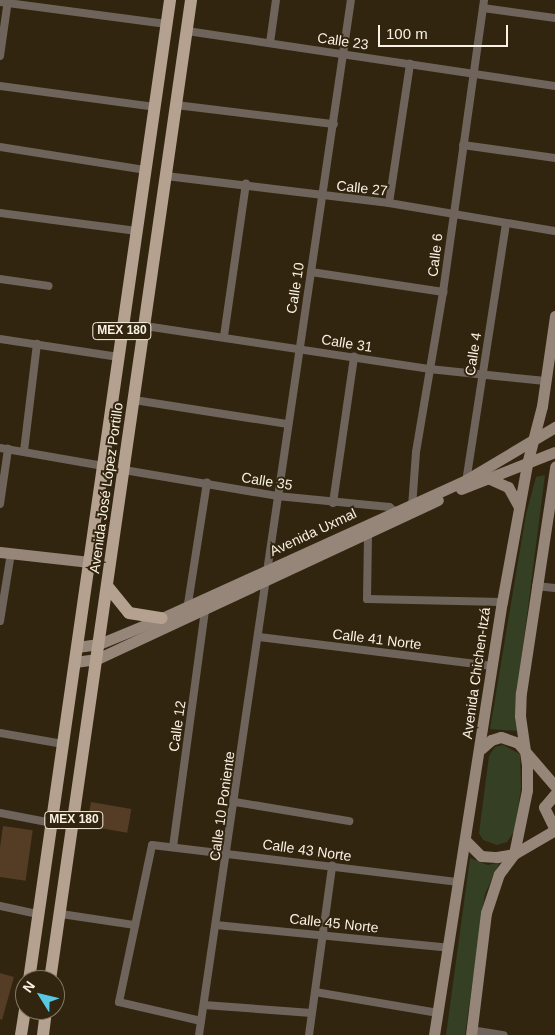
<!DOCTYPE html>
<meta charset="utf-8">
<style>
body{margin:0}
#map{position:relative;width:555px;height:1035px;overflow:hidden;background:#32250f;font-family:Arial,sans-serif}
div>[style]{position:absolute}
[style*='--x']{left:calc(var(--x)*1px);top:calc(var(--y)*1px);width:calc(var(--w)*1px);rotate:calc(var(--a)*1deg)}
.green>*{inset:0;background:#343f24}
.building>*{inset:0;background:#543c25;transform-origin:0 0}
.street>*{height:8px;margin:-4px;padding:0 4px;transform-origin:4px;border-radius:4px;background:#6e645c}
.secondary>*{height:11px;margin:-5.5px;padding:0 5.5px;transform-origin:5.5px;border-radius:5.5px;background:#968679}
.primary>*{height:12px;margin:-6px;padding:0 6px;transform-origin:6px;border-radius:6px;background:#b5a18f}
span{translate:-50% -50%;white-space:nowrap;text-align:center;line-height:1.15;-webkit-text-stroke:4px #32250f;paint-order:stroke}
.shield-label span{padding:1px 4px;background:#32250f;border:1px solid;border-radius:4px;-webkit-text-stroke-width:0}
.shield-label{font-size:12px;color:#f9f1e3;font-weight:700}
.street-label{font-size:14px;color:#f9f1e3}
.north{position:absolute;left:15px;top:970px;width:50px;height:50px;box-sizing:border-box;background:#32250f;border:1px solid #827764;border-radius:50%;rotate:306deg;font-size:14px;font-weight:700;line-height:20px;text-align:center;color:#f9f1e3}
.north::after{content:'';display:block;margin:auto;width:18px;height:22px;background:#57c9e2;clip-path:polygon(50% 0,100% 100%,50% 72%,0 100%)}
.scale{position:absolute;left:378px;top:25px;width:130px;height:22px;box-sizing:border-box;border:2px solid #f9f1e3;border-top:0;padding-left:6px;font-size:15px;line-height:18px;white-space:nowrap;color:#f9f1e3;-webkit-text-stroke:4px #32250f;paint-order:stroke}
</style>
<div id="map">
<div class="green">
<i style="clip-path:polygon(545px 475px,519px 678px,517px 731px,490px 729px,526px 514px,536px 477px)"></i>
<i style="clip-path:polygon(503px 745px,520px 754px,521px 788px,515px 830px,507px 842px,497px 845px,483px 840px,479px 833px,489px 756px,495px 747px)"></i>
<i style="clip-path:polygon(470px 858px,488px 865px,500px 862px,485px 894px,465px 1035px,446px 1035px)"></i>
</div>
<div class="building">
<i style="left:91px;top:802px;width:41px;height:24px;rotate:10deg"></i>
<i style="left:3px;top:826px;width:30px;height:51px;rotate:8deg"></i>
<i style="clip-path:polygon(0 973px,14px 977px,2px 1020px,0 1019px)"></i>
</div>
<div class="street">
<i style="--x:0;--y:2;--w:168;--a:7.5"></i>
<i style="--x:483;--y:8;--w:73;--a:7.9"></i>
<i style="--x:187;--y:31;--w:372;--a:8.5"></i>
<i style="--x:270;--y:43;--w:43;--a:-82.1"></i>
<i style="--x:0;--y:56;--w:57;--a:-81.9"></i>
<i style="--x:0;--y:86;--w:156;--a:7.7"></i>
<i style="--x:176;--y:105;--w:159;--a:6.9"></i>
<i style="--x:463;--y:145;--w:93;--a:8"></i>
<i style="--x:0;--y:147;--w:148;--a:9"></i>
<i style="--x:166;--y:176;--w:225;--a:6.9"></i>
<i style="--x:389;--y:203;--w:168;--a:9.6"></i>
<i style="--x:389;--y:203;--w:141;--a:-81.4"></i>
<i style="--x:0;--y:213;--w:138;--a:7.5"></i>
<i style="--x:311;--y:272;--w:134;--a:8.6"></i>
<i style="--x:0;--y:279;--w:49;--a:8.1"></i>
<i style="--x:145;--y:326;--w:287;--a:8.6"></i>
<i style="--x:429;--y:369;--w:117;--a:5.9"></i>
<i style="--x:224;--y:336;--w:154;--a:-81.8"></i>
<i style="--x:0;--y:339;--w:120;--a:8.6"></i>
<i style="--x:134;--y:400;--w:156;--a:8.9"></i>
<i style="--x:0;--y:448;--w:105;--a:9.9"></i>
<i style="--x:24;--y:451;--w:108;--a:-83.1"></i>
<i style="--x:124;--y:470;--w:155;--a:9.6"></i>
<i style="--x:277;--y:496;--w:113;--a:5.6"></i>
<i style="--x:389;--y:507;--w:11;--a:34"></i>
<i style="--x:466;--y:482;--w:260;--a:-81.2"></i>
<i style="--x:333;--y:503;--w:148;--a:-81.8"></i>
<i style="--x:0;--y:504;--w:56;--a:-81.7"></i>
<i style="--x:412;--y:507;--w:55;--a:-85.8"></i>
<i style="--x:416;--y:452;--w:162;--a:-80.4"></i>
<i style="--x:443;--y:292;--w:295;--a:-82"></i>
<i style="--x:368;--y:536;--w:63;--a:90.9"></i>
<i style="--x:367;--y:599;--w:135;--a:1.3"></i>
<i style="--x:536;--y:586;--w:19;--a:6"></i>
<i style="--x:187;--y:610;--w:129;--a:-81.1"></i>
<i style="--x:0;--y:621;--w:69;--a:-80.8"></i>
<i style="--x:259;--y:637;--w:235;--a:7.1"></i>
<i style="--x:0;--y:733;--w:64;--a:9.9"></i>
<i style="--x:235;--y:802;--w:116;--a:9.5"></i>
<i style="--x:0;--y:813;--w:53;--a:10.9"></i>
<i style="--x:173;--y:847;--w:240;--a:-82.3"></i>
<i style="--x:0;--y:906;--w:40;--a:12"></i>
<i style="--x:61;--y:914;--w:75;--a:8.5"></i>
<i style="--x:216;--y:925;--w:234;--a:5.6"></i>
<i style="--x:315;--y:992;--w:125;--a:9.7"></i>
<i style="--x:204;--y:1005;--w:108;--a:4.2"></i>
<i style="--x:201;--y:1021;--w:84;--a:-167"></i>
<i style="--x:119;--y:1002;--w:160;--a:-78.1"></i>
<i style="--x:152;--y:845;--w:309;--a:6.9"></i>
<i style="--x:471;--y:1030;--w:33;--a:9"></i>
<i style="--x:199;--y:1035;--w:1046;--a:-81.65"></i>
<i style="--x:309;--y:1035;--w:171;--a:-82.2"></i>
</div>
<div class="secondary">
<i style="--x:490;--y:479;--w:20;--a:24"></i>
<i style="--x:508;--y:487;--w:23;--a:61"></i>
<i style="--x:461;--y:489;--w:101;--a:-21.5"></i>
<i style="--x:0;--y:552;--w:90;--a:6.4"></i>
<i style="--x:77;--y:647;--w:22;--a:-8"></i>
<i style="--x:99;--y:644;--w:68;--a:-22.4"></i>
<i style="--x:162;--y:618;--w:334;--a:-24.4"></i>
<i style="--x:466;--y:480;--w:104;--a:-30.8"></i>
<i style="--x:75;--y:662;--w:22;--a:-8"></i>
<i style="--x:97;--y:659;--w:376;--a:-25"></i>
<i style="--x:481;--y:749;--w:13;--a:-42"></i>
<i style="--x:491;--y:740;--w:10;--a:-17"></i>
<i style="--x:501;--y:737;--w:18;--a:19"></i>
<i style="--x:518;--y:743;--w:57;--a:49.3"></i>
<i style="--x:555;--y:794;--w:17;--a:130"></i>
<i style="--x:544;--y:807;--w:25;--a:64"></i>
<i style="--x:466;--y:841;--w:21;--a:45"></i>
<i style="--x:481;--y:856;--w:16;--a:4"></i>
<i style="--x:497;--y:857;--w:17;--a:-10"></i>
<i style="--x:514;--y:854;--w:48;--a:-30.3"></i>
<i style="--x:434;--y:1035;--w:438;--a:-81.1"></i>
<i style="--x:502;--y:602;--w:140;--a:-79.7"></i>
<i style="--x:527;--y:464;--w:60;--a:-75.5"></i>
<i style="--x:542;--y:406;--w:91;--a:-81.8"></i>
<i style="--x:471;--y:1035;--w:123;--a:-83"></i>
<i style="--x:486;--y:913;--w:41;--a:-71.6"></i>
<i style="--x:499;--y:874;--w:25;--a:-53"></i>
<i style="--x:514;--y:854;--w:65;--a:-78.5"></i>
<i style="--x:527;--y:790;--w:25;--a:-90"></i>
<i style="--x:527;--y:765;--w:49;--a:-98.1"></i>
<i style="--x:520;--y:716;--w:23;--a:-88"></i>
<i style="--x:521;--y:693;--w:229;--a:-81.4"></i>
</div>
<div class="primary">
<i style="--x:108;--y:587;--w:33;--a:51"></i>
<i style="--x:129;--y:613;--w:33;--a:9"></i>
<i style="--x:29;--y:980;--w:990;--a:-81.81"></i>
<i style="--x:50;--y:980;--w:990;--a:-81.81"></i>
<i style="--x:21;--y:1035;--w:25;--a:-81"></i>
<i style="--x:43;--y:1035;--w:25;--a:-83"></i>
</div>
<div class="shield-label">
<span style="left:122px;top:331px">MEX 180</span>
<span style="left:74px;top:820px">MEX 180</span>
</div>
<div class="street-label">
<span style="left:343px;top:41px;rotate:8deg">Calle 23</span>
<span style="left:362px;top:188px;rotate:6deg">Calle 27</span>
<span style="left:435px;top:255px;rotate:-83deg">Calle 6</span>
<span style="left:295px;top:288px;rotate:-81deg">Calle 10</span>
<span style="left:347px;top:343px;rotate:9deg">Calle 31</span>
<span style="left:473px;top:354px;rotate:-81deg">Calle 4</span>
<span style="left:267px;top:481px;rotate:9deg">Calle 35</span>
<span style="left:106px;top:488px;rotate:-82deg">Avenida José López Portillo</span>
<span style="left:313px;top:532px;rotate:-25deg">Avenida Uxmal</span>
<span style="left:377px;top:639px;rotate:7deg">Calle 41 Norte</span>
<span style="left:476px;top:673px;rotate:-82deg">Avenida Chichen-Itzá</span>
<span style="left:177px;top:726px;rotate:-82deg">Calle 12</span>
<span style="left:222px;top:806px;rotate:-82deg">Calle 10 Poniente</span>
<span style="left:307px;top:850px;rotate:8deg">Calle 43 Norte</span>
<span style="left:334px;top:923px;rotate:6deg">Calle 45 Norte</span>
</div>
<div class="north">N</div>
<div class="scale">100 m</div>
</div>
